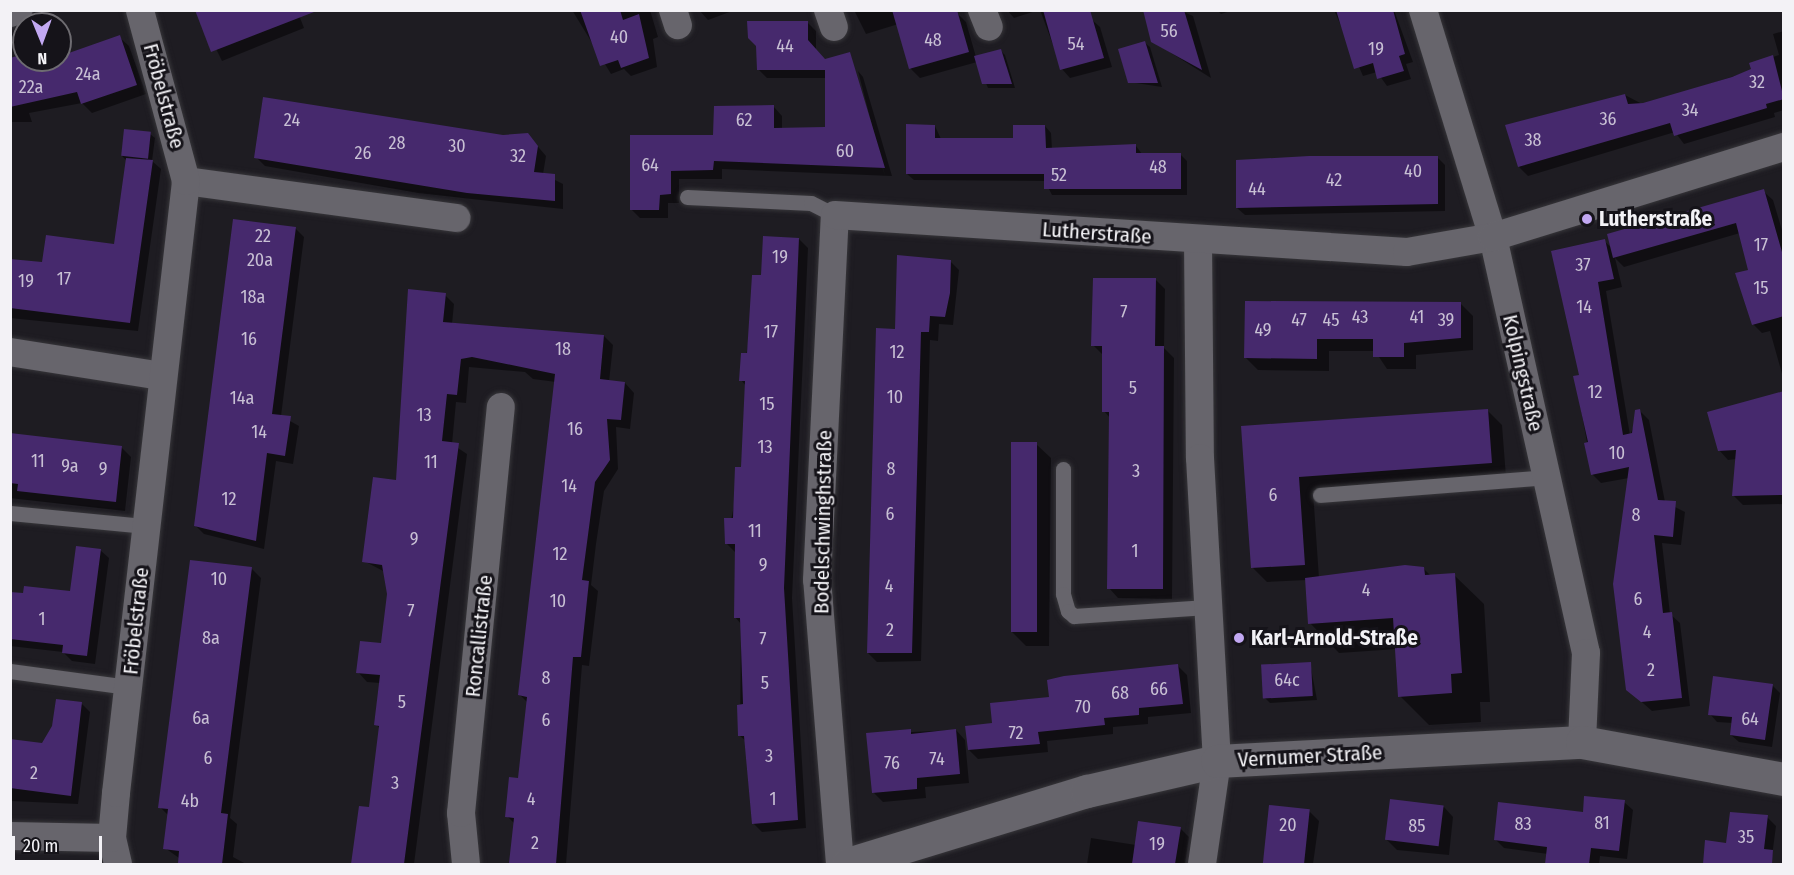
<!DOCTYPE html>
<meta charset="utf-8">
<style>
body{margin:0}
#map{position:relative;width:1794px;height:875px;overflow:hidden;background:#1e1c22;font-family:"Fira Sans Condensed",sans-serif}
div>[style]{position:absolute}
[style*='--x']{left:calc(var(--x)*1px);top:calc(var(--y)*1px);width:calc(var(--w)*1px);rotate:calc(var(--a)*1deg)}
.shadow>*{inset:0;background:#0007}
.building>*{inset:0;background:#46296d;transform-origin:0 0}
.roads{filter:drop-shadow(0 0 2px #37363a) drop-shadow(0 0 2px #37363a)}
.service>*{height:15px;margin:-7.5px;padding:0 7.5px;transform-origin:7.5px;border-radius:7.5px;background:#67656c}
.minor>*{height:28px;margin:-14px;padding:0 14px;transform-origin:14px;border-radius:14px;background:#67656c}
.tertiary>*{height:33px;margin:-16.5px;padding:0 16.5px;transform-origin:16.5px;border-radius:16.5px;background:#67656c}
.dots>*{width:16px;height:16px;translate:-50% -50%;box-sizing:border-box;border:3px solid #151319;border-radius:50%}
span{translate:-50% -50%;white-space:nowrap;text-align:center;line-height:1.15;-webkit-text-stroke:6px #151319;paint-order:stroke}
.number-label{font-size:18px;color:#c8c0d4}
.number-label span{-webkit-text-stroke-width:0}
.street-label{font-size:21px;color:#f3f2f6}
.poi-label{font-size:21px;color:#f3f2f6;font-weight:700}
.left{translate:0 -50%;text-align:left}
.frame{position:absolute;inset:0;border:12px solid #f3f2f6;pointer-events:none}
.north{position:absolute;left:12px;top:12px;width:60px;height:60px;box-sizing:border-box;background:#151319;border:2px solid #6e6c71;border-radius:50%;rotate:179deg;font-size:16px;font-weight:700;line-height:24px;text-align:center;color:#f3f2f6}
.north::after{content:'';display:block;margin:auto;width:21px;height:27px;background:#c2a8f2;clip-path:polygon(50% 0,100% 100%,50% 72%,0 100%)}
.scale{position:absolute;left:12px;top:836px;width:90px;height:27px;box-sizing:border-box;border:3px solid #f3f2f6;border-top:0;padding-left:8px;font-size:18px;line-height:21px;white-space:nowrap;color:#f3f2f6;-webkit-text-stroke:4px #151319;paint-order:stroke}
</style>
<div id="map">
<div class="shadow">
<i style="clip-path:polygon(197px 10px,297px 10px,304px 28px,222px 61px)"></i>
<i style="clip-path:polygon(572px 10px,650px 10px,658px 37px,653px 39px,657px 67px,631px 76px,624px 69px,611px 74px)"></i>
<i style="clip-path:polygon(699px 10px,735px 10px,708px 20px)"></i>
<i style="clip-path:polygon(854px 10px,901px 10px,905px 22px,866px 34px)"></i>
<i style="clip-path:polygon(1007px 10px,1039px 10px,1014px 18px)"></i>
<i style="clip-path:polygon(1040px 10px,1076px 10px,1091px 19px,1100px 27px,1112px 67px,1070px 78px,1062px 69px)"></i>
<i style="clip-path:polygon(1179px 10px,1193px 16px,1211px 78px,1152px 41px)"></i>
<i style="clip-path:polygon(1217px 10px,1234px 10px,1221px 14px)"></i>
<i style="clip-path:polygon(1334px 10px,1394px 10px,1413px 62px,1406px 64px,1411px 79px,1387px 86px,1377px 72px,1363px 76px)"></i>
<i style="clip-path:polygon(956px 12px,966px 22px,976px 57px,1000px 50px,1005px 55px,1015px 88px,988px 88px,977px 62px,920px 78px,911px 69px,899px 29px)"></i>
<i style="clip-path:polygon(807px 22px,816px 31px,816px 51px,825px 61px,853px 67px,885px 176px,858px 71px,863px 77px,892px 176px,722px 169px,722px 179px,679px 179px,679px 203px,668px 203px,668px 218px,640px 218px,631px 209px,631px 137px,715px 136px,774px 107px,782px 116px,782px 129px,826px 129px,827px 78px,767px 78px,758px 69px)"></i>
<i style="clip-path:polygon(1784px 31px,1784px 110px,1774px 113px,1775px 117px,1684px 144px,1675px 132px,1528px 176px,1519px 167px,1625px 95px,1644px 105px,1753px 70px,1751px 64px,1779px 55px,1773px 34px)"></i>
<i style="clip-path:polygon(119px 37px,129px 46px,146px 94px,92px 113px,82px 103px,29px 113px,32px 122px,10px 122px,10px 60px,24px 55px,24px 60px,60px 60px,60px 43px,71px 53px)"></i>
<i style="clip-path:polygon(1145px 43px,1150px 47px,1162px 87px,1129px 82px)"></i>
<i style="clip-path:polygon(935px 126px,941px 139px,1015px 140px,1045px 126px,1051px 133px,1052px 149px,1136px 146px,1142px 154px,1180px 154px,1187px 161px,1187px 195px,1052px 195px,1045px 181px,914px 180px,907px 174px)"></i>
<i style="clip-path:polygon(150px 134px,155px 138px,152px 161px,161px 169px,138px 331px,10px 318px,10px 260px,44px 264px,115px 245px,127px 161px,122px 156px)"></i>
<i style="clip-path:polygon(528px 135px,546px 156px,543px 174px,563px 184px,563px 209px,418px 193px,265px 166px,256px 157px)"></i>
<i style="clip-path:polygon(1437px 157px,1445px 165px,1445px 211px,1245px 215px,1237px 208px)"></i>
<i style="clip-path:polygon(1763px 191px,1773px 200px,1784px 237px,1784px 381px,1770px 331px,1762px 333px,1753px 324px,1750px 271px,1740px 233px,1624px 267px,1615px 258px,1622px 287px,1606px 291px,1630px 435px,1640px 411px,1649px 420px,1665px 502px,1685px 512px,1681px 545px,1662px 543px,1670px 614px,1680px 623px,1690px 706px,1652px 711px,1627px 689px,1629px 478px,1601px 483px,1593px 475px,1575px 377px,1581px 376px,1604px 241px,1612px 248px)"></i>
<i style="clip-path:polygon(295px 228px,304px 237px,281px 416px,299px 426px,293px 464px,276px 461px,264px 549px,204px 534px,195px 525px)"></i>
<i style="clip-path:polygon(799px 239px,808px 248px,792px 598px,806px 828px,762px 832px,753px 823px,747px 742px,740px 736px,741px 624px,735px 617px,735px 552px,726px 543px,742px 469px,746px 386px,741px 380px,762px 277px)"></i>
<i style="clip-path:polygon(950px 261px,959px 270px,953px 325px,939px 324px,938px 341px,930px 340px,921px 661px,877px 662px,868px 653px,897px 331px)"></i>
<i style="clip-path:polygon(1155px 279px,1165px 289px,1164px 348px,1174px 358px,1172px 599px,1118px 598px,1109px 588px,1110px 418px,1104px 411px,1103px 355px,1093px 345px)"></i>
<i style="clip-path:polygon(445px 295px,454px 304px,452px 324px,604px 336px,613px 345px,609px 382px,625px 383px,634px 393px,630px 429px,616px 427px,618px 469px,604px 491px,596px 544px,591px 585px,598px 591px,589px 666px,582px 665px,566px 864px,512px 864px,515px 824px,507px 816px,520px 779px,528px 703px,520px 695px,556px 382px,533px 379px,525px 372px,469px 367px,466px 403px,456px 402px,452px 444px,467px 454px,414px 864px,353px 864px,361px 808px,370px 809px,380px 729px,376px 724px,380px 683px,367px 682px,358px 672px,382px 645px,388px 594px,385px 572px,364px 561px,397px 481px)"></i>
<i style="clip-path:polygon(1246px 303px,1460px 303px,1473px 316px,1473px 350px,1416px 355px,1416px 369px,1387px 369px,1375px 351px,1329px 351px,1329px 371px,1258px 370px,1245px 357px)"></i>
<i style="clip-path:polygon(1784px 393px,1784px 504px,1743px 505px,1733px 495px,1737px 459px,1728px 460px,1719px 450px)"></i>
<i style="clip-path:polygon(1488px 411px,1502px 425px,1506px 477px,1313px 491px,1319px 578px,1424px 569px,1431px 576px,1454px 575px,1484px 604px,1490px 702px,1480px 702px,1481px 722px,1429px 725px,1400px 696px,1397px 649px,1339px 653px,1310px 623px,1307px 580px,1267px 582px,1253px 568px,1243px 427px)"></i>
<i style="clip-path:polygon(10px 434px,121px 447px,131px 457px,125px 511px,10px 498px)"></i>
<i style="clip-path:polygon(1036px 444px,1051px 458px,1049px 646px,1026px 646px,1011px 631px)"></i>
<i style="clip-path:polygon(100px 550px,109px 558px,95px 664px,72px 661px,63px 652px,10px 646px,10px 593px,71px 593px)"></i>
<i style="clip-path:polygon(252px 569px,261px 578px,230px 818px,237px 824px,233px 857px,246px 864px,178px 864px,179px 858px,165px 848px,169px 816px,160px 807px)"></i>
<i style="clip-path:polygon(1310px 663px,1317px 700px,1270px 703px,1265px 698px)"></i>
<i style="clip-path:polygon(1178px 666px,1187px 675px,1191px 713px,1148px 717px,1148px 724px,1113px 727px,1113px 734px,1047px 741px,1048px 752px,978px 759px,969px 750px,994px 724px,1050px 698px)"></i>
<i style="clip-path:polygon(1773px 686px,1780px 693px,1772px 747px,1739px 742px,1731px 735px,1733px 723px,1717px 722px,1710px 714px)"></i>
<i style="clip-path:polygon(82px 704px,90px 712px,78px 804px,10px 801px,10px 740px,43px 744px)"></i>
<i style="clip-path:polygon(956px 730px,965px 740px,969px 783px,925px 787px,926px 798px,883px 802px,874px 793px,868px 734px)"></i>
<i style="clip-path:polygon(1624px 802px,1633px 810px,1627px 859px,1600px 856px,1599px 864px,1547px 864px,1548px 854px,1504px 848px,1496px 840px)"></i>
<i style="clip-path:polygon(1271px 807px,1309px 811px,1319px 821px,1313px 864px,1263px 864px)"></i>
<i style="clip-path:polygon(1444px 807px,1453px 817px,1449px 855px,1397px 850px,1387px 840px)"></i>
<i style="clip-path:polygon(1767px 817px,1776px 826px,1771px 864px,1704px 864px,1706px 842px,1728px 845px)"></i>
<i style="clip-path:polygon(1180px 828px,1189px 837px,1185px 864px,1087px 864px,1091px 838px,1136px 845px)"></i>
</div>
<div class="building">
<i style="clip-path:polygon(195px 10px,314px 10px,314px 12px,211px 52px)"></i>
<i style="clip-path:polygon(580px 10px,620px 10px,623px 20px,639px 14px,649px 58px,621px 68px,618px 60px,600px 66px)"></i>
<i style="clip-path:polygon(892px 10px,957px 10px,969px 52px,909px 69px)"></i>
<i style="clip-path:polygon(1043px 10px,1090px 10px,1104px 58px,1060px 70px)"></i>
<i style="clip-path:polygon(1143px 10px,1184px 10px,1202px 70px,1151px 42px)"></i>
<i style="clip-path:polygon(1336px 10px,1393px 10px,1405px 54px,1399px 56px,1404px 71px,1377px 79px,1373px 63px,1354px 69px)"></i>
<i style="clip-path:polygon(747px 21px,808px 21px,808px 40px,825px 59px,850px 52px,885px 168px,714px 161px,713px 170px,671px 171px,671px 194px,660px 195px,659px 210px,630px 210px,630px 135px,713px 135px,714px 106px,774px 105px,774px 128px,825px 127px,825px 70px,757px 70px,756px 46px,748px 38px)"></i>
<i style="clip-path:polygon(120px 35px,137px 85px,81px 104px,77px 92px,10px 107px,10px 58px,24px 54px,24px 60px,60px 60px,60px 42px,66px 54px)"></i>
<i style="clip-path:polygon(1145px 41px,1158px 83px,1128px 83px,1118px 49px)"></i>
<i style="clip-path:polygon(1001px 49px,1012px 84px,982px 84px,974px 56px)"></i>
<i style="clip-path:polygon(1773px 55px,1784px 99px,1766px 104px,1767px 108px,1674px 136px,1670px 123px,1518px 167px,1505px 125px,1625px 94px,1628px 104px,1643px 103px,1732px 77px,1751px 69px,1749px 63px)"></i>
<i style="clip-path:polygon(263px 97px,503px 135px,528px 133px,538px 146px,534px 172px,555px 174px,555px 201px,467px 193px,254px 158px)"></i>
<i style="clip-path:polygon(906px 124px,935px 125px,935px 138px,1013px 138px,1013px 125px,1045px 125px,1046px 148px,1136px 144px,1136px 153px,1181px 153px,1181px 189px,1044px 189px,1044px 174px,906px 174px)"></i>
<i style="left:124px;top:129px;width:27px;height:27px;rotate:6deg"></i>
<i style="clip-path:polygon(1309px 156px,1438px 156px,1438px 204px,1236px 208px,1236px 160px)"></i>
<i style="clip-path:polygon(126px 158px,153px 160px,130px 323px,10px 308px,10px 259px,42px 262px,46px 235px,114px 244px)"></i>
<i style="clip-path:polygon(1764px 189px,1784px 259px,1784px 316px,1752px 325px,1735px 273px,1748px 270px,1736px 223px,1613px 258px,1607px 234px)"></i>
<i style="clip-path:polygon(233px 219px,296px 227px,272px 414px,291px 416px,285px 456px,267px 453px,256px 541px,194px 526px)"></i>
<i style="clip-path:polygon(763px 236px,799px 238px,784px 588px,798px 820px,752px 824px,744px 736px,738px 736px,737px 705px,743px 704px,740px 618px,734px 618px,735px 544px,725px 544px,724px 518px,733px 518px,735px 467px,741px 467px,745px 381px,739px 381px,741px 353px,747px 353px,752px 275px,761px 275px)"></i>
<i style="clip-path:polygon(1605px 239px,1614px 279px,1598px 282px,1623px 435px,1632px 433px,1635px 410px,1640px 409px,1658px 500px,1676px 501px,1673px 537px,1654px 535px,1663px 613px,1672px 612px,1682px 698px,1641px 702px,1626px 690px,1613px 584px,1629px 467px,1591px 475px,1584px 443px,1588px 442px,1573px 376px,1579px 375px,1551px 251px)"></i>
<i style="clip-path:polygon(897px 255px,951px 260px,950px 293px,945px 317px,930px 316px,929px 332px,921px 332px,912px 653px,867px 653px,876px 328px,895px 329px)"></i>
<i style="clip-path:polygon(1093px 278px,1156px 278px,1155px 346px,1164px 346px,1163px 589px,1107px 589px,1109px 412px,1102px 412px,1102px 346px,1091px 346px)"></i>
<i style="clip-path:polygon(408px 289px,446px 293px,443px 322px,604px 335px,600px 379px,625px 382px,621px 420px,607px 419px,610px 460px,595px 482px,588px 535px,582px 580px,589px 581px,581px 657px,573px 657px,556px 864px,509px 863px,514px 818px,505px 817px,509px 777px,518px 778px,527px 697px,518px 695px,555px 374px,472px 357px,461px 359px,457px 395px,447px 394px,442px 441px,459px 443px,404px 864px,351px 864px,359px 806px,369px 807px,379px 726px,374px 725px,380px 675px,356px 673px,360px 641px,381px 643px,387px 594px,382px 565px,362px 562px,373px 477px,396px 480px)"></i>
<i style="clip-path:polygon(1245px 301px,1461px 302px,1461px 338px,1404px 343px,1404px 357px,1373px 357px,1373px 339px,1317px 339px,1317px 359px,1244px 358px)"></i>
<i style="clip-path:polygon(1784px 391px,1784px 495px,1732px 496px,1736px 450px,1718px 451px,1707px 412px)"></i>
<i style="clip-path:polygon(1488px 409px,1492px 463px,1299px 477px,1305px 565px,1251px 568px,1241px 426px)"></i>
<i style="clip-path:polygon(10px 433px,122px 446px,116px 502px,17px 491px,18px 484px,10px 483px)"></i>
<i style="left:1011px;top:442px;width:26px;height:190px"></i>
<i style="clip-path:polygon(76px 546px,101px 549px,87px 656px,62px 653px,63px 645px,10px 639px,10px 592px,23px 593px,24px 586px,70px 591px)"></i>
<i style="clip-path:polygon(190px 560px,252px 567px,221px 813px,228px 814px,222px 864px,178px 863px,179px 851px,163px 849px,168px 809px,158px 808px)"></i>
<i style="clip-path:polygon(1405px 565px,1424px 567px,1425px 575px,1455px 573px,1462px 673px,1451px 674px,1452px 693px,1398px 697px,1393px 618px,1308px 624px,1305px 578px)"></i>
<i style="left:1311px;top:662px;width:34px;height:50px;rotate:87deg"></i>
<i style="clip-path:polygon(1178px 664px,1183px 704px,1139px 708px,1139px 715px,1104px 718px,1105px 725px,1038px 732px,1040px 744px,968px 750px,965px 726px,992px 723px,990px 703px,1049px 697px,1047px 680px,1064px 676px)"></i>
<i style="clip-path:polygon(1713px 676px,1773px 684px,1765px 740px,1730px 735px,1732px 717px,1708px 715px)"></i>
<i style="clip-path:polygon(56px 699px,82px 702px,71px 796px,10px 788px,10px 739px,42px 743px,52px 726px)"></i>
<i style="clip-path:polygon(911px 729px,911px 734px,956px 729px,960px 774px,917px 778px,917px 789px,872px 793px,866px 733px)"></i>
<i style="clip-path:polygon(1584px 796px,1625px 800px,1619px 851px,1591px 848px,1589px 864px,1545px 864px,1547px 847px,1494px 840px,1498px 802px,1583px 812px)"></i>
<i style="left:1390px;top:799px;width:54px;height:41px;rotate:7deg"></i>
<i style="left:1269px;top:805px;width:41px;height:59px;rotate:6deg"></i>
<i style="clip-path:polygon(1730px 812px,1768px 815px,1764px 849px,1773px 850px,1772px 864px,1703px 864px,1705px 840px,1726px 843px)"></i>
<i style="clip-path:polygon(1138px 821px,1181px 827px,1175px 864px,1132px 864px)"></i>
</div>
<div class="roads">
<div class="service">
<i style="--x:687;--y:197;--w:124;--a:2.8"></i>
<i style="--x:811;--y:203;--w:27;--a:27"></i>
<i style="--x:1063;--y:469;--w:125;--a:90"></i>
<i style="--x:1063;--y:594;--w:18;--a:74"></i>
<i style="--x:1068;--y:611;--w:8;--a:40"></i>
<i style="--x:1074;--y:616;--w:133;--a:-3.9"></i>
<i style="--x:1320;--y:495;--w:228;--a:-4.5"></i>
<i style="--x:10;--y:513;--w:137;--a:5.5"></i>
<i style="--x:10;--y:671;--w:119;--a:7.7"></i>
</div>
<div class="minor">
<i style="--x:673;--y:10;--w:16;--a:72"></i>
<i style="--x:828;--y:10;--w:18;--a:71"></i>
<i style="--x:982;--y:10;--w:18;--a:68"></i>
<i style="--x:1423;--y:10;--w:238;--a:72.9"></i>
<i style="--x:1493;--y:237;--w:426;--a:77.4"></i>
<i style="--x:1586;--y:653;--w:89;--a:92.6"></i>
<i style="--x:10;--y:13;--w:9;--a:-18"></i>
<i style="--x:186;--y:181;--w:273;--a:7.8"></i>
<i style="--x:1198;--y:240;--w:218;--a:89.5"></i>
<i style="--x:1200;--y:458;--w:303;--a:86.8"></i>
<i style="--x:1217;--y:761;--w:104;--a:98.3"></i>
<i style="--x:10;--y:352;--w:153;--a:9"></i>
<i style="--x:10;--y:836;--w:102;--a:1.1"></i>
<i style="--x:118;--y:864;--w:27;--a:-103"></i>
<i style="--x:112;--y:838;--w:45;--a:-84.9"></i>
<i style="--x:116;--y:793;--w:616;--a:-83.47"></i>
<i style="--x:186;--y:181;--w:177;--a:-105.1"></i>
<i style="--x:466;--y:864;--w:51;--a:-95.6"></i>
<i style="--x:461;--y:813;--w:408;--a:-84.4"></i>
<i style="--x:840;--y:864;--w:285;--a:-94.6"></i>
<i style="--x:817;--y:580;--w:365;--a:-87.2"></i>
<i style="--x:835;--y:215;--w:573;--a:3.7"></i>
<i style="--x:1407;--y:252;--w:87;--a:-9.9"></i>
<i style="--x:1493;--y:237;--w:305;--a:-17.2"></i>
</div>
<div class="tertiary">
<i style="--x:848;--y:864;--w:250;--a:-17"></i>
<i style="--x:1087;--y:791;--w:133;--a:-13"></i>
<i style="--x:1217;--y:761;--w:365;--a:-3"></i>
<i style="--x:1582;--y:742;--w:205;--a:10.4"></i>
</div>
</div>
<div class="dots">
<i style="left:1587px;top:219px;background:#c2a8f2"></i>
<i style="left:1239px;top:638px;background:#c2a8f2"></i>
</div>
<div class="number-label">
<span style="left:1169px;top:31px">56</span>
<span style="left:619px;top:37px">40</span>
<span style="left:933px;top:40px">48</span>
<span style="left:1076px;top:44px">54</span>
<span style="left:785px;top:46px">44</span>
<span style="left:1376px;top:49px">19</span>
<span style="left:88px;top:74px">24a</span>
<span style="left:1757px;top:82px">32</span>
<span style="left:31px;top:87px">22a</span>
<span style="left:1690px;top:110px">34</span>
<span style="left:1608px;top:119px">36</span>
<span style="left:292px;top:120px">24</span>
<span style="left:744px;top:120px">62</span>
<span style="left:1533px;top:140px">38</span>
<span style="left:397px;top:143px">28</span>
<span style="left:457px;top:146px">30</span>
<span style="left:845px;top:151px">60</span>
<span style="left:363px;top:153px">26</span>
<span style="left:518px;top:156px">32</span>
<span style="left:650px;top:165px">64</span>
<span style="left:1158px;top:167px">48</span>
<span style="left:1413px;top:171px">40</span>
<span style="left:1059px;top:175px">52</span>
<span style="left:1334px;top:180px">42</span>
<span style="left:1257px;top:189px">44</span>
<span style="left:263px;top:236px">22</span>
<span style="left:1761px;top:245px">17</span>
<span style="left:780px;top:257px">19</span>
<span style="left:260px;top:260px">20a</span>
<span style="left:1583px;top:265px">37</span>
<span style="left:64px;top:279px">17</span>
<span style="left:26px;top:281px">19</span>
<span style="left:1761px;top:288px">15</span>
<span style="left:253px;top:297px">18a</span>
<span style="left:1584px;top:307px">14</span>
<span style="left:1124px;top:312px">7</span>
<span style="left:1360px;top:317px">43</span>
<span style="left:1417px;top:317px">41</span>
<span style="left:1299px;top:320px">47</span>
<span style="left:1331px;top:320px">45</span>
<span style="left:1446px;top:320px">39</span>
<span style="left:1263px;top:330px">49</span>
<span style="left:771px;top:332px">17</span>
<span style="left:249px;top:339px">16</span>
<span style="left:563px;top:349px">18</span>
<span style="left:897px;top:352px">12</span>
<span style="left:1133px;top:388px">5</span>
<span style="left:1595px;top:392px">12</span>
<span style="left:895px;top:397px">10</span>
<span style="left:242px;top:398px">14a</span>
<span style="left:767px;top:404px">15</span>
<span style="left:424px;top:415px">13</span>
<span style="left:575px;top:429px">16</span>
<span style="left:259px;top:432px">14</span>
<span style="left:765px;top:447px">13</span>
<span style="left:1617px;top:453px">10</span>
<span style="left:38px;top:461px">11</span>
<span style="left:431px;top:462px">11</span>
<span style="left:70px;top:466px">9a</span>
<span style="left:103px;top:469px">9</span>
<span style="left:891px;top:469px">8</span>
<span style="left:1136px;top:471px">3</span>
<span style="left:569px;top:486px">14</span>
<span style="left:1273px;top:495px">6</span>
<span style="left:229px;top:499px">12</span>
<span style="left:890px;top:514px">6</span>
<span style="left:1636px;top:515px">8</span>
<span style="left:755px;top:531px">11</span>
<span style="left:414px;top:539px">9</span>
<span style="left:1135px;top:551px">1</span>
<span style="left:560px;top:554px">12</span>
<span style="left:763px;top:565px">9</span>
<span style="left:219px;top:579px">10</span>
<span style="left:889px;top:586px">4</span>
<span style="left:1366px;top:590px">4</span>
<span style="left:1638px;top:599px">6</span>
<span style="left:558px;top:601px">10</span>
<span style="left:411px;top:611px">7</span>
<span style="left:42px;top:619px">1</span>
<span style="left:890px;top:630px">2</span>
<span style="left:1647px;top:632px">4</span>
<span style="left:211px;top:638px">8a</span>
<span style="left:763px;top:639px">7</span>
<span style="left:1651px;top:670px">2</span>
<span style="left:546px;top:678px">8</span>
<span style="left:1287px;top:680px">64c</span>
<span style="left:765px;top:683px">5</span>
<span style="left:1159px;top:689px">66</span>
<span style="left:1120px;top:693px">68</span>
<span style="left:402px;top:702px">5</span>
<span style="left:1083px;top:707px">70</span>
<span style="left:201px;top:718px">6a</span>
<span style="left:1750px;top:719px">64</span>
<span style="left:546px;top:720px">6</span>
<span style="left:1016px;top:733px">72</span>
<span style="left:769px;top:756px">3</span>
<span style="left:208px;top:758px">6</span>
<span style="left:937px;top:759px">74</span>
<span style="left:892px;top:763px">76</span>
<span style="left:34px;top:773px">2</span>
<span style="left:395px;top:783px">3</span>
<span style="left:531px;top:799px">4</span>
<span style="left:773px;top:799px">1</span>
<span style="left:190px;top:801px">4b</span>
<span style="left:1602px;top:823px">81</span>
<span style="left:1523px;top:824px">83</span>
<span style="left:1288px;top:825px">20</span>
<span style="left:1417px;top:826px">85</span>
<span style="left:1746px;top:837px">35</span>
<span style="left:535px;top:843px">2</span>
<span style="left:1157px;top:844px">19</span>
</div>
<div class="street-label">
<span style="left:164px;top:96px;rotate:75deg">Fröbelstraße</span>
<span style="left:1097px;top:233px;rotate:4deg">Lutherstraße</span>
<span style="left:1523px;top:373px;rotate:77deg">Kolpingstraße</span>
<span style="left:823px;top:522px;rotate:-89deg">Bodelschwinghstraße</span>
<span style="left:136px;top:621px;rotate:-84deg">Fröbelstraße</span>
<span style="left:479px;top:636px;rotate:-84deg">Roncallistraße</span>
<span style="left:1310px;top:756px;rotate:-3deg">Vernumer Straße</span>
</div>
<div class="poi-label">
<span class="left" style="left:1599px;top:219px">Lutherstraße</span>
<span class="left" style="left:1251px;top:638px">Karl-Arnold-Straße</span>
</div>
<div class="frame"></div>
<div class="north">N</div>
<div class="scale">20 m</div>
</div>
